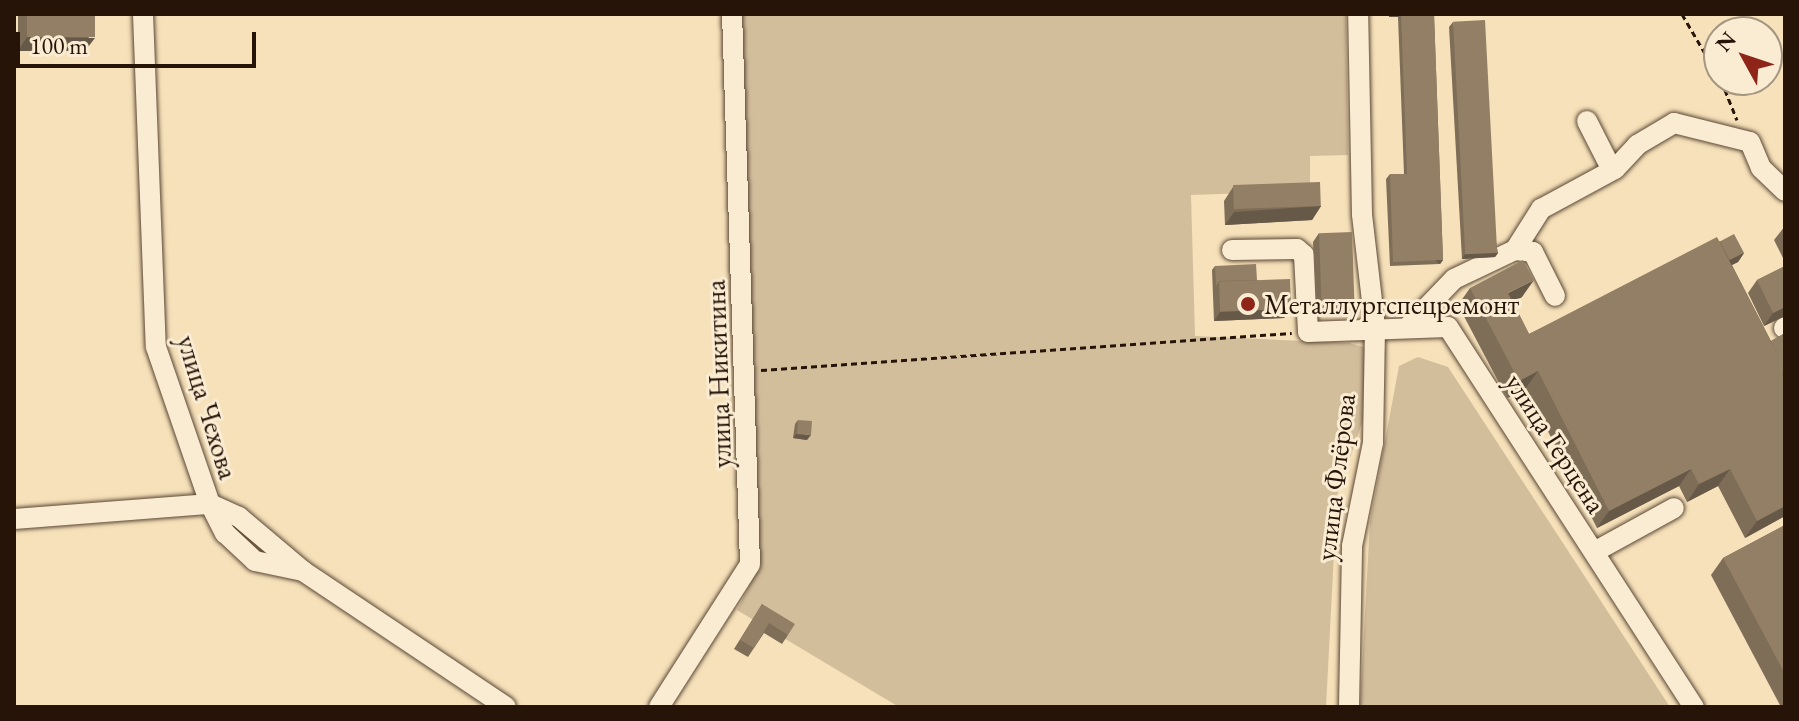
<!DOCTYPE html>
<meta charset="utf-8">
<style>
body{margin:0}
#map{position:relative;width:1799px;height:721px;overflow:hidden;background:#f6e1ba;font-family:"EB Garamond",serif}
div>[style]{position:absolute}
[style*='--x']{left:calc(var(--x)*1px);top:calc(var(--y)*1px);width:calc(var(--w)*1px);rotate:calc(var(--a)*1deg)}
.green>*{inset:0;background:#d3be9c}
.path>*{height:3px;margin-top:-1.5px;transform-origin:0;background:repeating-linear-gradient(90deg,#271409 0 6px,transparent 0 10px)}
.roads{filter:drop-shadow(0 0 2px #5b4735) drop-shadow(0 0 2px #5b4735)}
.minor>*{height:20px;margin:-10px;padding:0 10px;transform-origin:10px;border-radius:10px;background:#f9ecd2}
.wall>*{inset:0;background:#7e6d57}
.shaded-wall>*{inset:0;background:#675947;transform-origin:0 0}
.building>*{inset:0;background:#937f65;transform-origin:0 0}
.dots>*{width:22px;height:22px;translate:-50% -50%;box-sizing:border-box;border:4px solid #f9ecd2;border-radius:50%}
span{translate:-50% -50%;white-space:nowrap;text-align:center;line-height:1.15;-webkit-text-stroke:6px #f9ecd2;paint-order:stroke}
.poi-label{font-size:28px;color:#271409}
.left{translate:0 -50%;text-align:left}
.street-label{font-size:28px;color:#271409}
.frame{position:absolute;inset:0;border:16px solid #271409;pointer-events:none}
.north{position:absolute;left:1703px;top:16px;width:80px;height:80px;box-sizing:border-box;background:#f9ecd2;border:2px solid #a59682;border-radius:50%;rotate:310deg;font-size:22px;font-weight:700;line-height:32px;text-align:center;color:#271409}
.north::after{content:'';display:block;margin:auto;width:28px;height:36px;background:#8f2418;clip-path:polygon(50% 0,100% 100%,50% 72%,0 100%)}
.scale{position:absolute;left:16px;top:32px;width:240px;height:36px;box-sizing:border-box;border:4px solid #271409;border-top:0;padding-left:10px;font-size:24px;line-height:28px;white-space:nowrap;color:#271409;-webkit-text-stroke:6px #f9ecd2;paint-order:stroke}
</style>
<div id="map">
<div class="green">
<i style="clip-path:polygon(739px 14px,1346px 14px,1348px 155px,1310px 156px,1310px 191px,1191px 195px,1195px 336px,1349px 343px,1386px 353px,1337px 496px,1326px 707px,899px 707px,737px 610px,760px 565px)"></i>
<i style="clip-path:polygon(1418px 357px,1448px 367px,1670px 707px,1360px 707px,1370px 522px,1399px 366px)"></i>
</div>
<div class="path">
<i style="--x:1682;--y:14;--w:73;--a:59.6"></i>
<i style="--x:1721;--y:80;--w:43;--a:68.2"></i>
<i style="--x:761;--y:370;--w:532;--a:-3.99"></i>
</div>
<div class="roads">
<div class="minor">
<i style="--x:143;--y:14;--w:333;--a:87.8"></i>
<i style="--x:156;--y:347;--w:166;--a:71"></i>
<i style="--x:210;--y:504;--w:32;--a:24"></i>
<i style="--x:239;--y:517;--w:84;--a:40.2"></i>
<i style="--x:303;--y:571;--w:244;--a:33.8"></i>
<i style="--x:1587;--y:121;--w:55;--a:63"></i>
<i style="--x:1232;--y:250;--w:65;--a:-0.9"></i>
<i style="--x:1297;--y:249;--w:9;--a:41"></i>
<i style="--x:1304;--y:255;--w:77;--a:87"></i>
<i style="--x:1308;--y:332;--w:140;--a:-2"></i>
<i style="--x:1448;--y:327;--w:453;--a:57.1"></i>
<i style="--x:1515;--y:250;--w:18;--a:6"></i>
<i style="--x:1533;--y:252;--w:49;--a:63.4"></i>
<i style="--x:1408;--y:327;--w:66;--a:-46.2"></i>
<i style="--x:1454;--y:279;--w:68;--a:-25.4"></i>
<i style="--x:1515;--y:250;--w:49;--a:-57.6"></i>
<i style="--x:1541;--y:209;--w:84;--a:-28.4"></i>
<i style="--x:1615;--y:169;--w:33;--a:-47"></i>
<i style="--x:1637;--y:145;--w:43;--a:-30.7"></i>
<i style="--x:1674;--y:123;--w:78;--a:14"></i>
<i style="--x:1750;--y:142;--w:28;--a:67"></i>
<i style="--x:1761;--y:168;--w:33;--a:44"></i>
<i style="--x:1784;--y:328;--w:1;--a:-45"></i>
<i style="--x:14;--y:519;--w:197;--a:-4.4"></i>
<i style="--x:210;--y:504;--w:33;--a:63"></i>
<i style="--x:225;--y:533;--w:41;--a:43"></i>
<i style="--x:255;--y:561;--w:49;--a:11.8"></i>
<i style="--x:1594;--y:552;--w:91;--a:-28.8"></i>
<i style="--x:659;--y:707;--w:169;--a:-57.5"></i>
<i style="--x:750;--y:564;--w:550;--a:-91.87"></i>
<i style="--x:1349;--y:707;--w:161;--a:-88.9"></i>
<i style="--x:1352;--y:546;--w:105;--a:-78.5"></i>
<i style="--x:1373;--y:443;--w:116;--a:-89"></i>
<i style="--x:1375;--y:327;--w:114;--a:-96.6"></i>
<i style="--x:1362;--y:214;--w:200;--a:-91.1"></i>
</div>
</div>
<div class="wall">
<i style="clip-path:polygon(19px 14px,95px 14px,85px 51px,18px 51px,18px 16px)"></i>
<i style="clip-path:polygon(1389px 14px,1434px 14px,1443px 260px,1440px 264px,1390px 266px,1386px 179px,1390px 174px,1404px 174px,1398px 17px,1389px 17px)"></i>
<i style="clip-path:polygon(1453px 22px,1498px 253px,1495px 257px,1462px 259px,1449px 27px)"></i>
<i style="clip-path:polygon(1233px 187px,1321px 206px,1312px 220px,1225px 225px,1224px 201px)"></i>
<i style="clip-path:polygon(1785px 226px,1785px 262px,1774px 240px)"></i>
<i style="clip-path:polygon(1319px 233px,1354px 304px,1348px 313px,1316px 315px,1313px 242px)"></i>
<i style="clip-path:polygon(1720px 241px,1744px 253px,1738px 262px,1732px 265px,1771px 341px,1785px 333px,1785px 516px,1745px 538px,1718px 486px,1687px 502px,1679px 486px,1597px 528px,1526px 388px,1507px 398px,1458px 305px,1470px 288px,1522px 297px,1513px 302px,1529px 334px)"></i>
<i style="clip-path:polygon(1215px 266px,1257px 280px,1291px 309px,1284px 318px,1214px 321px,1212px 270px)"></i>
<i style="clip-path:polygon(1785px 266px,1785px 316px,1764px 326px,1748px 293px,1757px 280px)"></i>
<i style="clip-path:polygon(798px 420px,807px 440px,793px 438px,795px 424px)"></i>
<i style="clip-path:polygon(1785px 525px,1785px 707px,1781px 707px,1711px 575px,1723px 558px)"></i>
<i style="clip-path:polygon(762px 604px,788px 635px,782px 644px,764px 633px,748px 657px,734px 649px)"></i>
</div>
<div class="shaded-wall">
<i style="clip-path:polygon(1392px 14px,1400px 14px,1398px 17px,1389px 17px)"></i>
<i style="clip-path:polygon(27px 37px,95px 38px,85px 51px,18px 51px)"></i>
<i style="clip-path:polygon(1321px 206px,1312px 220px,1225px 225px,1234px 212px)"></i>
<i style="clip-path:polygon(1498px 253px,1495px 257px,1462px 259px,1465px 254px)"></i>
<i style="clip-path:polygon(1744px 253px,1738px 262px,1715px 273px,1721px 264px)"></i>
<i style="left:1443px;top:260px;width:5px;height:50px;rotate:127deg"></i>
<i style="clip-path:polygon(1534px 280px,1522px 297px,1496px 311px,1508px 293px)"></i>
<i style="clip-path:polygon(1354px 304px,1348px 313px,1316px 315px,1322px 306px)"></i>
<i style="clip-path:polygon(1785px 307px,1785px 316px,1764px 326px,1773px 313px)"></i>
<i style="clip-path:polygon(1291px 309px,1284px 318px,1214px 321px,1220px 312px)"></i>
<i style="clip-path:polygon(1538px 371px,1526px 388px,1507px 398px,1519px 381px)"></i>
<i style="clip-path:polygon(796px 434px,811px 435px,807px 440px,793px 438px)"></i>
<i style="clip-path:polygon(1691px 469px,1679px 486px,1597px 528px,1609px 511px)"></i>
<i style="clip-path:polygon(1730px 469px,1718px 486px,1687px 502px,1699px 484px)"></i>
<i style="clip-path:polygon(1785px 506px,1785px 516px,1745px 538px,1757px 521px)"></i>
</div>
<div class="building">
<i style="left:27px;top:14px;width:68px;height:23px"></i>
<i style="clip-path:polygon(1401px 14px,1434px 14px,1443px 260px,1393px 262px,1390px 174px,1407px 174px)"></i>
<i style="left:1485px;top:20px;width:233px;height:32px;rotate:87deg"></i>
<i style="left:1320px;top:182px;width:24px;height:87px;rotate:88deg"></i>
<i style="left:1352px;top:232px;width:72px;height:33px;rotate:88deg"></i>
<i style="left:1734px;top:234px;width:21px;height:16px;rotate:62deg"></i>
<i style="clip-path:polygon(1717px 237px,1776px 351px,1785px 347px,1785px 372px,1782px 374px,1785px 379px,1785px 506px,1757px 521px,1730px 469px,1699px 484px,1691px 469px,1609px 511px,1538px 371px,1519px 381px,1470px 288px,1523px 260px,1534px 280px,1508px 293px,1529px 334px)"></i>
<i style="clip-path:polygon(1256px 264px,1257px 280px,1219px 281px,1216px 286px,1215px 266px)"></i>
<i style="clip-path:polygon(1785px 266px,1785px 307px,1773px 313px,1757px 280px)"></i>
<i style="left:1290px;top:279px;width:30px;height:71px;rotate:88deg"></i>
<i style="clip-path:polygon(1785px 333px,1785px 347px,1776px 351px,1771px 341px)"></i>
<i style="left:798px;top:420px;width:14px;height:14px;rotate:4deg"></i>
<i style="clip-path:polygon(1785px 525px,1785px 674px,1723px 558px)"></i>
<i style="clip-path:polygon(762px 604px,795px 624px,788px 635px,769px 623px,754px 648px,740px 640px)"></i>
</div>
<div class="dots">
<i style="left:1248px;top:304px;background:#8f2418"></i>
</div>
<div class="poi-label">
<span class="left" style="left:1264px;top:304px">Металлургспецремонт</span>
</div>
<div class="street-label">
<span style="left:718px;top:374px;rotate:-92deg">улица Никитина</span>
<span style="left:208px;top:407px;rotate:73deg">улица Чехова</span>
<span style="left:1556px;top:443px;rotate:57deg">улица Герцена</span>
<span style="left:1335px;top:477px;rotate:-83deg">улица Флёрова</span>
</div>
<div class="frame"></div>
<div class="north">N</div>
<div class="scale">100 m</div>
</div>
